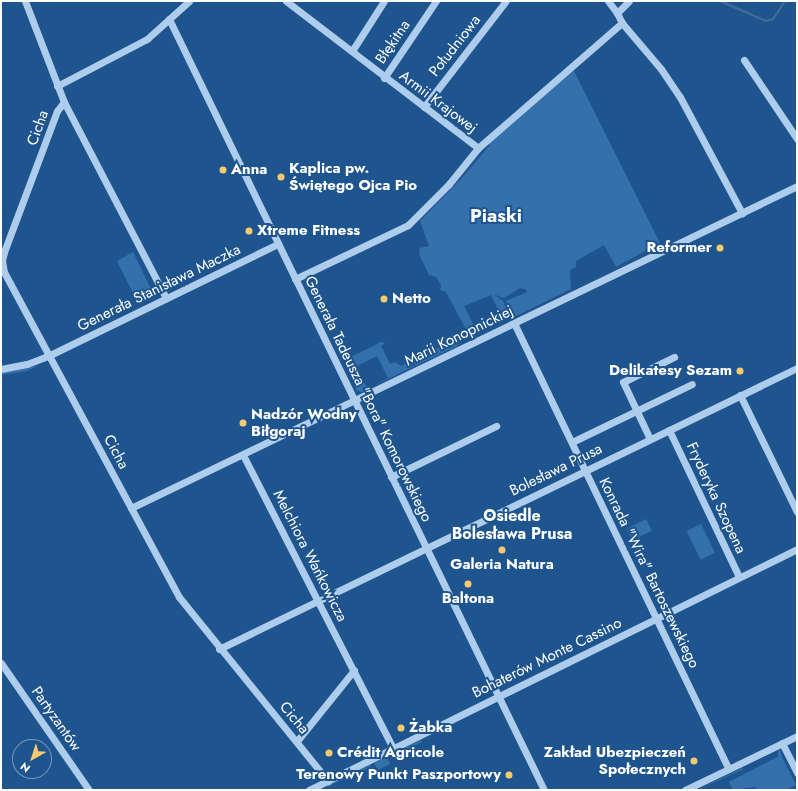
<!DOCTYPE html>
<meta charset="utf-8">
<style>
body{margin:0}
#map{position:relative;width:798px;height:791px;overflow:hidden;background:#1f558e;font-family:Jost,sans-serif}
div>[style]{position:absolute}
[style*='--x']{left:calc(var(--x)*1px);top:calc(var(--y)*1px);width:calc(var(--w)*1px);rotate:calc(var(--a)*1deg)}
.green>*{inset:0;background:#3370ac;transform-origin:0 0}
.stream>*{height:2px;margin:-1px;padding:0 1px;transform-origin:1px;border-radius:1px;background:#466d96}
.minor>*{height:7px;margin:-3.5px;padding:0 3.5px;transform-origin:3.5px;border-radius:3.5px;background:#aecded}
.dots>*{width:11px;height:11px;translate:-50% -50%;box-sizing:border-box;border:2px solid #1f558e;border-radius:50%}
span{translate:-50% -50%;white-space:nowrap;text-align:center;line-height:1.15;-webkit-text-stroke:4px #1f558e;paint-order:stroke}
.street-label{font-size:15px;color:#fff}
.poi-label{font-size:15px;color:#fff;font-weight:700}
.left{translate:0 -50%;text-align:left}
.right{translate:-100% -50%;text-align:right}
.neighbourhood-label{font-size:16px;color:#fff;font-weight:700}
.district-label{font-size:19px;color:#fff;font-weight:700}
.frame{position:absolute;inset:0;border:2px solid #fff;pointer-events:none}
.north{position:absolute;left:12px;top:739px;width:40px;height:40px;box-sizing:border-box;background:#1f558e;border:1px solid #7999bb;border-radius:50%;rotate:219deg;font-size:11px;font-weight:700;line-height:16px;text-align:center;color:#fff}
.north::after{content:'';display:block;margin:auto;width:14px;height:18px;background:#facb6e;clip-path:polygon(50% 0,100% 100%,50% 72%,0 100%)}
</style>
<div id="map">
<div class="green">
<i style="clip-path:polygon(573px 69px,660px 243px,616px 267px,604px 245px,576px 261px,576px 267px,570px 270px,571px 289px,514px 317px,506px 301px,527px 292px,527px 290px,520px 288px,504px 298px,493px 294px,503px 301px,511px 318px,504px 321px,491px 295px,464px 306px,478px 334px,468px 333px,446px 292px,440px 290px,441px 285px,436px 277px,429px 275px,419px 254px,420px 248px,429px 246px,420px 221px,461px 179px,490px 145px,489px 143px)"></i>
<i style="clip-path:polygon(133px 252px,153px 293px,150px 299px,139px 305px,117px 261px)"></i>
<i style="clip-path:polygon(458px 338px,460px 341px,457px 346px,371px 387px,388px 378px,377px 356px,357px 366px,367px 388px,370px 388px,363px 392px,357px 391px,347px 369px,349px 358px,381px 342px,385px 343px,381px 346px,390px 364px,395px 362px,401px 366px)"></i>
<i style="clip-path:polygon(37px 366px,27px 371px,1px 375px,1px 373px)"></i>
<i style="left:646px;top:519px;width:13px;height:22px;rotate:63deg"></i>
<i style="left:701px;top:524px;width:32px;height:16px;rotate:64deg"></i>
<i style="clip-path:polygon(421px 740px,422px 742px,405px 751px,407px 755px,402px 756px,402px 749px)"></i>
<i style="left:778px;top:751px;width:3px;height:35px"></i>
<i style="clip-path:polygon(781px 755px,796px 785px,786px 790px,757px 790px,755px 787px,733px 790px,729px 782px,727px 783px)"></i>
<i style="clip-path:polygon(384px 758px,388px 759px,390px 764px,378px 770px,374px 763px)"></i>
<i style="clip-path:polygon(370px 765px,373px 773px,369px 768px,320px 790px)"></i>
<i style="clip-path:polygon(743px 768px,742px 770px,697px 790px)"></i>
</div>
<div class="stream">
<i style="--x:720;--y:1;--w:50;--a:23.5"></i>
<i style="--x:766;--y:21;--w:7;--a:-16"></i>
<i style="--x:773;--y:19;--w:22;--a:-56"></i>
</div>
<div class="minor">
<i style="--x:25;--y:1;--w:108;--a:68.9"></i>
<i style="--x:64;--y:102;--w:221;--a:62.5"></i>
<i style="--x:286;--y:1;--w:242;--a:37.4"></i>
<i style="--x:478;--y:148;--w:191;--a:-41"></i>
<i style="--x:608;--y:1;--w:15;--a:53"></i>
<i style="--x:629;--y:1;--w:17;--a:135"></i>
<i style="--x:617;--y:13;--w:11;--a:63"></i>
<i style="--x:622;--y:23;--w:60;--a:49.7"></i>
<i style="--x:661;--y:69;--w:34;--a:56"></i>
<i style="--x:680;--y:97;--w:132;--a:61.9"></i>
<i style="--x:169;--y:19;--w:857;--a:64.06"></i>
<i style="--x:352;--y:51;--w:59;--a:-57.4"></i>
<i style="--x:744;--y:60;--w:95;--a:56.1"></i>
<i style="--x:384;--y:78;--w:93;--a:-56"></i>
<i style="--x:57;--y:86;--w:102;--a:-27.6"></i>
<i style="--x:147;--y:39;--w:57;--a:-42.1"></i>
<i style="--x:64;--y:102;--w:11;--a:128"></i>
<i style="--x:57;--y:111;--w:147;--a:110.6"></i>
<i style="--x:5;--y:249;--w:11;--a:105"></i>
<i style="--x:2;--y:260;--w:12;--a:81"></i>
<i style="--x:4;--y:272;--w:369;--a:61.7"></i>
<i style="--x:179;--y:597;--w:237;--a:51"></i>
<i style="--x:424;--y:107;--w:134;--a:-52.3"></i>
<i style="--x:295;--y:279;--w:125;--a:-25.5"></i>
<i style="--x:408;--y:225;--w:58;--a:-45"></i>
<i style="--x:449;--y:184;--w:46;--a:-51.1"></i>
<i style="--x:514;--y:323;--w:495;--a:64.3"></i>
<i style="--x:1;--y:369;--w:26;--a:-11"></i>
<i style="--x:27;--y:364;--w:25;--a:-21"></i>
<i style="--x:50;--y:355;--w:254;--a:-26"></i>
<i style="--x:740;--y:395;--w:130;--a:64"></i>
<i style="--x:669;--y:430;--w:163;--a:64.5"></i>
<i style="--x:650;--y:439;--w:63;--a:-115.3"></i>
<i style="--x:623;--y:382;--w:57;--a:-26.1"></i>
<i style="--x:572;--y:442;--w:133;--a:-25.8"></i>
<i style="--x:243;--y:455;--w:329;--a:62.9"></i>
<i style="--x:391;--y:477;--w:117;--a:-25.9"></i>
<i style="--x:131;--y:508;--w:740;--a:-25.8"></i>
<i style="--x:219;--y:649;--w:643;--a:-25.93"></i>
<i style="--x:1;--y:663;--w:155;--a:55.3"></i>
<i style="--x:297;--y:741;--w:91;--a:-51.2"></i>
<i style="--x:782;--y:743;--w:34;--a:63"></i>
<i style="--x:309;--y:790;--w:544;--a:-26.28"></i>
<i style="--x:685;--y:790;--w:124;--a:-25.7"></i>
</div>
<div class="dots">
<i style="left:223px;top:170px;background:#facb6e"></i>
<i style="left:281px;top:177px;background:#facb6e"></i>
<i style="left:249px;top:231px;background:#facb6e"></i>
<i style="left:720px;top:248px;background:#facb6e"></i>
<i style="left:384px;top:299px;background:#facb6e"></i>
<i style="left:740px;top:371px;background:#facb6e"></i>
<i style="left:243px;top:423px;background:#facb6e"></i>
<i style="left:502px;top:550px;background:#facb6e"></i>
<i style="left:468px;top:584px;background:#facb6e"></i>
<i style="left:401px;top:728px;background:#facb6e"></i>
<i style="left:329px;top:753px;background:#facb6e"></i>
<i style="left:694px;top:761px;background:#facb6e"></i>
<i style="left:509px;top:775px;background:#facb6e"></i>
</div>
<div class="street-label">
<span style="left:393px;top:42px;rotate:-56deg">Błękitna</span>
<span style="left:455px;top:46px;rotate:-52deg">Południowa</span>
<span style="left:438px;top:102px;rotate:37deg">Armii Krajowej</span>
<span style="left:38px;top:128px;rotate:-70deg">Cicha</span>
<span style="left:159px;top:288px;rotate:-26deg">Generała Stanisława Maczka</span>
<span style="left:459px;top:336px;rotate:-26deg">Marii Konopnickiej</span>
<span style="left:368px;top:399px;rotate:64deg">Generała Tadeusza "Bora" Komorowskiego</span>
<span style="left:116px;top:452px;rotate:62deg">Cicha</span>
<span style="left:556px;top:470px;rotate:-26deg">Bolesława Prusa</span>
<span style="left:716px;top:498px;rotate:65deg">Fryderyka Szopena</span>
<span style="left:310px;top:556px;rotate:63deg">Melchiora Wańkowicza</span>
<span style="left:649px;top:573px;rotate:64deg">Konrada "Wira" Bartoszewskiego</span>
<span style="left:547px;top:658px;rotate:-26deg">Bohaterów Monte Cassino</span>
<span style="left:294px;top:718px;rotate:50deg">Cicha</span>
<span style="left:56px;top:719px;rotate:55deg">Partyzantów</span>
</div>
<div class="poi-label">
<span class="left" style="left:289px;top:177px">Kaplica pw.<br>Świętego Ojca Pio</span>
<span class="left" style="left:231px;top:170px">Anna</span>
<span class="left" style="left:257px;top:231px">Xtreme Fitness</span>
<span class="right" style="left:712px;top:248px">Reformer</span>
<span class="left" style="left:392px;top:299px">Netto</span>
<span class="right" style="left:732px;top:371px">Delikatesy Sezam</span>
<span class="left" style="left:251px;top:423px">Nadzór Wodny<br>Biłgoraj</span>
<span style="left:502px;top:565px">Galeria Natura</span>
<span style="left:468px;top:599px">Baltona</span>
<span class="left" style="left:409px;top:728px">Żabka</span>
<span class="right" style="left:686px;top:761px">Zakład Ubezpieczeń<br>Społecznych</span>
<span class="left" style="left:337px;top:753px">Crédit Agricole</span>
<span class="right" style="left:501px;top:775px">Terenowy Punkt Paszportowy</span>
</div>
<div class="neighbourhood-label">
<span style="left:512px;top:525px">Osiedle<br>Bolesława Prusa</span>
</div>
<div class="district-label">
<span style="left:496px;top:216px">Piaski</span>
</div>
<div class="frame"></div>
<div class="north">N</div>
</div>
